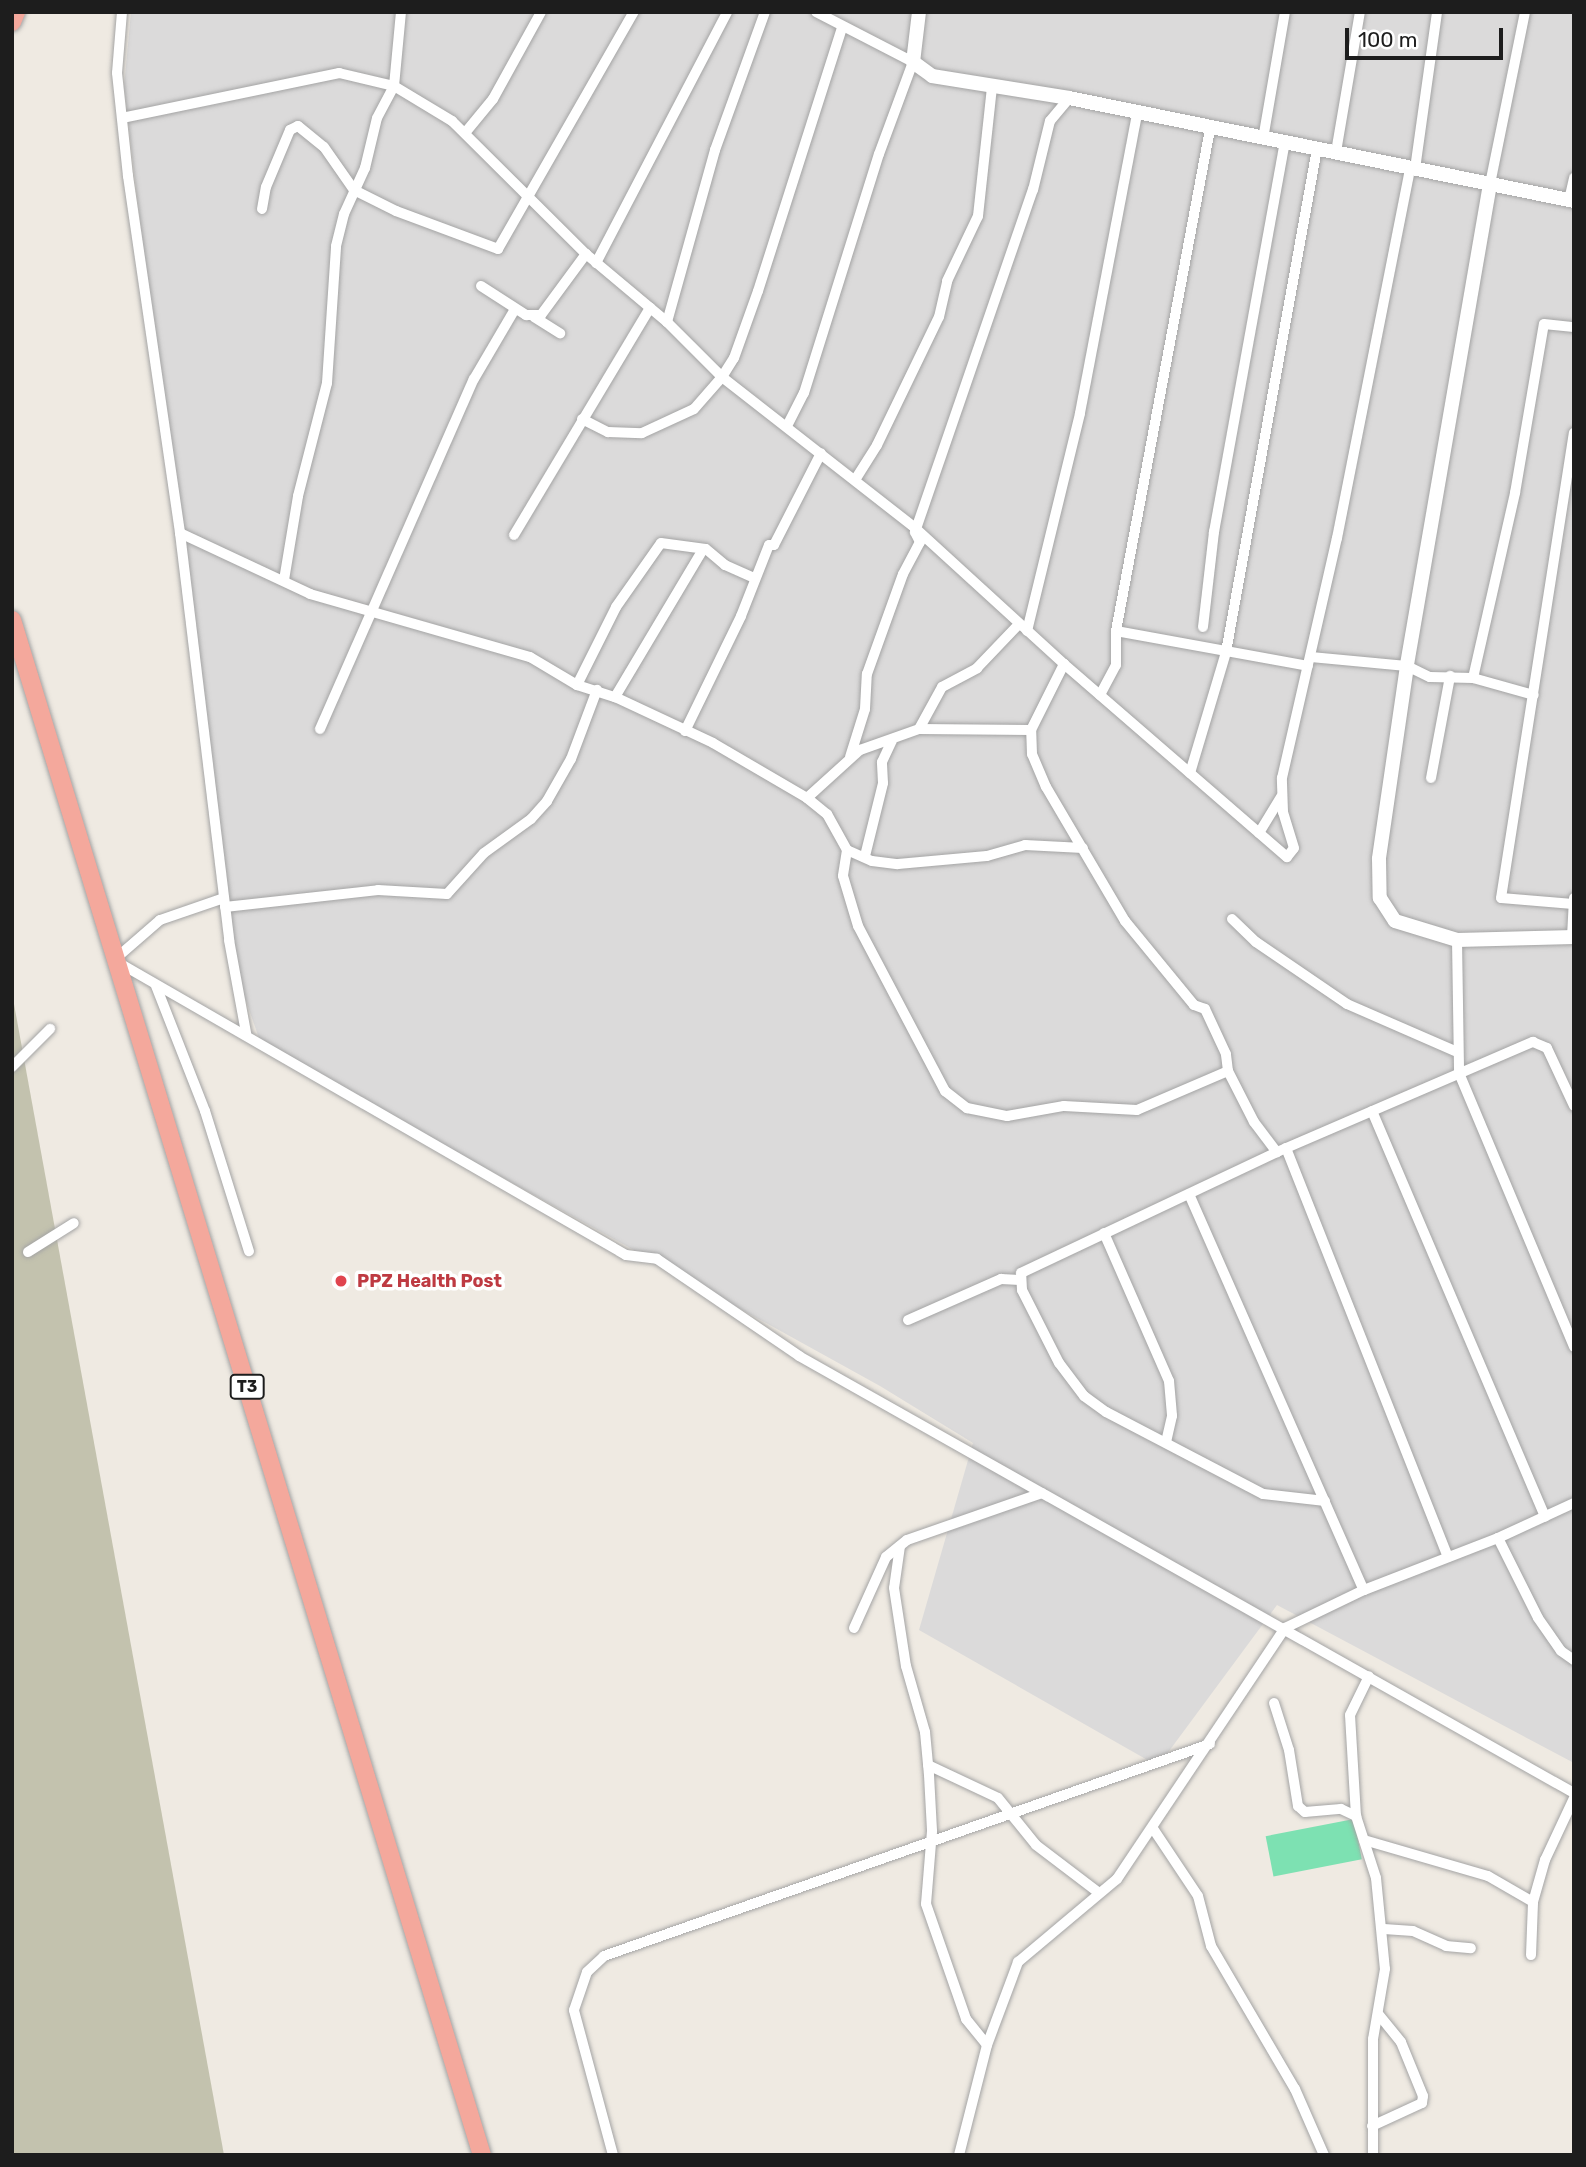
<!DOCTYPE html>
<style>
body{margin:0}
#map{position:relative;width:1586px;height:2167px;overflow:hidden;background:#efeae2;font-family:Rubik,sans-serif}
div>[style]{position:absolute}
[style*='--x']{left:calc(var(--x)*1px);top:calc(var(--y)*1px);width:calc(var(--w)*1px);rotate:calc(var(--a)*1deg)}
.residential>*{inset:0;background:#dbdada}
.construction>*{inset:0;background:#c3c2ae}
.pitch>*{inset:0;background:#7de1b2;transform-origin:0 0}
.roads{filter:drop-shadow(0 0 2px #a4a4a4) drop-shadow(0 0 2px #a4a4a4)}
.minor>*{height:10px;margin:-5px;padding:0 5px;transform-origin:5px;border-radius:5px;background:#fff}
.tertiary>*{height:14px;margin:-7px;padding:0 7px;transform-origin:7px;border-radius:7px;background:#fff}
.trunk>*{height:18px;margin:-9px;padding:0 9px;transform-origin:9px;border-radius:9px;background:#f4a89c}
.dots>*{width:19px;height:19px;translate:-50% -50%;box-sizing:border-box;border:4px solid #fff;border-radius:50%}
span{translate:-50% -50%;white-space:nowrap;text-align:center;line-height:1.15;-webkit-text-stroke:7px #fff;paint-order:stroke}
.shield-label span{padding:2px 5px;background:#fff;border:2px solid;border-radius:5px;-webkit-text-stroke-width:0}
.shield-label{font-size:16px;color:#1d1d1d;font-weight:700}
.health-label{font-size:18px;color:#be3a42;font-weight:700}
.left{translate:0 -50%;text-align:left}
.frame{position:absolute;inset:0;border:14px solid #1d1d1d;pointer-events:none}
.scale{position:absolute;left:1345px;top:28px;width:158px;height:32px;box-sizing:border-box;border:4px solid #1d1d1d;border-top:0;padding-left:9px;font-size:21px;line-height:24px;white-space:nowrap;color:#1d1d1d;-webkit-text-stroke:5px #fff;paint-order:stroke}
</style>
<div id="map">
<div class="residential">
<i style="clip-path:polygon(131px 12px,1574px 12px,1574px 1763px,1277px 1605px,1158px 1766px,919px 1630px,973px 1443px,880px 1386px,261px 1044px,227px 946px,124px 87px)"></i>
</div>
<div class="construction">
<i style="clip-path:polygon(12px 1002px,14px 1004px,224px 2155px,12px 2155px)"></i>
</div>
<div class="pitch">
<i style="left:1354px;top:1819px;width:41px;height:90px;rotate:79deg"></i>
</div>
<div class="roads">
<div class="minor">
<i style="--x:122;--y:12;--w:61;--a:94.7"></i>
<i style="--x:117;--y:73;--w:104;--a:83.9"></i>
<i style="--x:128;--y:176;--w:361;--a:81.7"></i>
<i style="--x:180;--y:533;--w:410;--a:83.1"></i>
<i style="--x:229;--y:940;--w:95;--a:79.6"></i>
<i style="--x:122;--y:118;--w:222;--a:-11.7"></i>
<i style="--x:339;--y:73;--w:57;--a:13.3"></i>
<i style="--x:394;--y:86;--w:68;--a:31.1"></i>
<i style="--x:452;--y:121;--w:189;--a:44.8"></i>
<i style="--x:586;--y:254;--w:106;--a:40"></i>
<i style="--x:667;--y:322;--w:78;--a:45"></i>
<i style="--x:722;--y:377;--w:244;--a:38"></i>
<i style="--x:914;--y:527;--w:203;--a:42.4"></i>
<i style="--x:1064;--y:664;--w:295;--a:40.9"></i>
<i style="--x:1287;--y:857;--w:11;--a:-52"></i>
<i style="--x:1294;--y:848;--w:38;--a:-107"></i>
<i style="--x:1283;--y:812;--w:34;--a:-92"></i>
<i style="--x:1282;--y:778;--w:246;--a:-77.1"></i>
<i style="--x:1337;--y:538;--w:377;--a:-78.8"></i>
<i style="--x:465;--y:133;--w:44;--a:-50.5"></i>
<i style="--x:493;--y:99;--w:99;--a:-61.1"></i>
<i style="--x:1263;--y:139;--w:129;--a:-80.2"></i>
<i style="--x:1336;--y:152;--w:142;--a:-80.3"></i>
<i style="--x:1415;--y:169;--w:159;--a:-82"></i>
<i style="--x:1490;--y:184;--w:176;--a:-78.5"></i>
<i style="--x:1569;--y:200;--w:23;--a:-77"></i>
<i style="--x:262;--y:209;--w:22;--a:-80"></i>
<i style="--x:266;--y:187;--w:62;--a:-67.2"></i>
<i style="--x:290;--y:130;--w:9;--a:-27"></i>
<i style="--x:298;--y:126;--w:33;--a:39"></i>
<i style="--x:324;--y:147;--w:52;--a:55.1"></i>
<i style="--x:354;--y:190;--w:47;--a:26.6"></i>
<i style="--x:396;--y:211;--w:109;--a:20.4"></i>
<i style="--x:498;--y:249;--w:273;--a:-60.2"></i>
<i style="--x:596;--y:263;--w:283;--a:-62.4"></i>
<i style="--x:481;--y:286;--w:54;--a:32.8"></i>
<i style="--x:526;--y:315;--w:15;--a:0"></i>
<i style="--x:541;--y:315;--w:76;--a:-53.6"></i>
<i style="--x:534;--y:317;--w:31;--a:32"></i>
<i style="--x:667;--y:322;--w:179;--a:-74.4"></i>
<i style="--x:715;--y:150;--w:147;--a:-70.1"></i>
<i style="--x:582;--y:419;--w:29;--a:27"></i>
<i style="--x:608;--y:432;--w:34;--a:2"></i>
<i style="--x:642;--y:433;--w:57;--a:-24.8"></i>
<i style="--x:694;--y:409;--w:43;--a:-48.8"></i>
<i style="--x:722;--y:377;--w:22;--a:-58"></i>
<i style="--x:734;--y:358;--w:71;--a:-70.3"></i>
<i style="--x:758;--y:291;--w:277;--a:-72.3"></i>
<i style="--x:787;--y:426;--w:37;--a:-63"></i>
<i style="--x:804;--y:393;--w:250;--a:-72.6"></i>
<i style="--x:879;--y:154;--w:98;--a:-69.7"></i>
<i style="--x:913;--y:62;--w:109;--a:-152.7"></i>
<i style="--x:855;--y:480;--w:41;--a:-57.8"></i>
<i style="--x:877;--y:445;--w:142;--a:-64.2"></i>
<i style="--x:939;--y:317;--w:37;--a:-77"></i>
<i style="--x:947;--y:281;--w:72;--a:-64.5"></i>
<i style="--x:978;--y:216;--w:130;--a:-83.8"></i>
<i style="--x:180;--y:533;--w:144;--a:25.1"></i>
<i style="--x:310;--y:594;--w:229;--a:16"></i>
<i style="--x:530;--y:657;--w:55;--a:30.8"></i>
<i style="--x:577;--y:685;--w:40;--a:18"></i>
<i style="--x:615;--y:697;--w:108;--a:25.1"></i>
<i style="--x:713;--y:743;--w:109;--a:30.3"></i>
<i style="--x:807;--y:798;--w:26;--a:39"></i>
<i style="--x:827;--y:814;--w:41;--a:60.9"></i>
<i style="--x:847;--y:850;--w:26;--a:99"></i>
<i style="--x:843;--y:876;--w:52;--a:73.3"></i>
<i style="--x:858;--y:926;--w:187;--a:62.2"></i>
<i style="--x:945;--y:1091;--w:28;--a:38"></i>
<i style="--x:967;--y:1108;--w:41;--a:11.3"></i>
<i style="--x:1007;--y:1116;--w:58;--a:-10"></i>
<i style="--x:1064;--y:1106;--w:73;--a:3.1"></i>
<i style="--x:1137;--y:1110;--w:99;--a:-23.2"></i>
<i style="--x:1228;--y:1071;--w:17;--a:-97"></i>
<i style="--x:1226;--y:1054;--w:50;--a:-115"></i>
<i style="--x:1205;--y:1009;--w:12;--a:-160"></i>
<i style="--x:1194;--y:1005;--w:109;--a:-129.4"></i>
<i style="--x:1125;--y:921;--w:156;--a:-120.5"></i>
<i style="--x:1046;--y:787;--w:36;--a:-113"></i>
<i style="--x:1032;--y:754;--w:24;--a:-92"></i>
<i style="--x:1031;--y:730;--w:74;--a:-63.4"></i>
<i style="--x:514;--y:535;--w:265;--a:-59.1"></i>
<i style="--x:284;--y:580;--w:85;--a:-80.5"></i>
<i style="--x:298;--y:496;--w:117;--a:-75.6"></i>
<i style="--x:327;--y:383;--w:137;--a:-86.2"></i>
<i style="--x:336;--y:246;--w:33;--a:-76"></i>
<i style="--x:344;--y:214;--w:51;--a:-65.5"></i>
<i style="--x:365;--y:168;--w:51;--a:-76.5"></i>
<i style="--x:377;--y:118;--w:36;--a:-62"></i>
<i style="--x:394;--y:86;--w:74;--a:-84.6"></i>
<i style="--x:1203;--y:627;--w:96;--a:-83.4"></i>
<i style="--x:1214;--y:532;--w:395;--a:-79.7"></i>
<i style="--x:1027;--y:631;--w:224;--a:-76.3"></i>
<i style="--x:1080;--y:413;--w:303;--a:-79.2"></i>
<i style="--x:1116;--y:631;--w:195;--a:10.3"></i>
<i style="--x:1311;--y:657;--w:96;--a:5.4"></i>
<i style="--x:1407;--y:666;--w:25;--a:26"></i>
<i style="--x:1430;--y:677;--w:43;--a:1.3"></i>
<i style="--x:1473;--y:678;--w:63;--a:15.6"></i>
<i style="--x:1473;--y:678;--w:190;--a:-77.2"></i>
<i style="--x:1515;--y:493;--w:171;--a:-80.3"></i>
<i style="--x:1544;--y:324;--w:30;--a:6"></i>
<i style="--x:577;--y:685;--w:87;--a:-63.4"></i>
<i style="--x:616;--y:607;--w:78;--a:-54.9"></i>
<i style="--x:661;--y:543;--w:45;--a:7.6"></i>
<i style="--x:706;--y:549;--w:25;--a:40"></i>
<i style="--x:725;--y:565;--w:32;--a:24"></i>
<i style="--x:1100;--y:695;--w:34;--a:-62"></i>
<i style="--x:1116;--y:665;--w:34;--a:-90"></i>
<i style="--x:1116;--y:631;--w:511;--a:-79.39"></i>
<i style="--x:615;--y:697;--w:170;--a:-59.2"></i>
<i style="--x:320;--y:729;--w:382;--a:-66.3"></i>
<i style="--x:474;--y:379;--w:81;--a:-59.6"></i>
<i style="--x:919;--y:729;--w:48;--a:-61.3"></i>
<i style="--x:942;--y:687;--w:40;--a:-28"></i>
<i style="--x:977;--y:668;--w:61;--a:-46.3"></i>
<i style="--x:685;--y:731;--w:128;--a:-64"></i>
<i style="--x:741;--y:616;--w:76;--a:-68.5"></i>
<i style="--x:769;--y:545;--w:5;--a:0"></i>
<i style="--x:774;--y:545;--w:103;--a:-62.9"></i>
<i style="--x:850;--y:757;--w:50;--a:-72.6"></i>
<i style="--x:865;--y:709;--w:35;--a:-87"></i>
<i style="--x:867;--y:674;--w:106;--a:-70.2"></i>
<i style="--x:903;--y:574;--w:36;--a:-62"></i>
<i style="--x:920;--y:542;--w:11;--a:-117"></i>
<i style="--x:915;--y:532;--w:362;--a:-71"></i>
<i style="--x:1033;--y:190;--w:71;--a:-76.2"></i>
<i style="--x:1050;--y:121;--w:30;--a:-50"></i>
<i style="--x:1190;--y:773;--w:126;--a:-73.4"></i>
<i style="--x:1226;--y:652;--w:511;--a:-79.75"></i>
<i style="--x:1431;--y:778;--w:104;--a:-79.4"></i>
<i style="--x:807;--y:798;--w:72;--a:-42.2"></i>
<i style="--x:860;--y:750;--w:63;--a:-19.6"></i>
<i style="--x:919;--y:729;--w:112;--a:0.5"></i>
<i style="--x:1259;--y:833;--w:42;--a:-58.6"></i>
<i style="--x:847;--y:850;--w:27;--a:24"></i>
<i style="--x:872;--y:861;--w:26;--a:7"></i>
<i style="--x:898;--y:864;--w:89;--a:-5.1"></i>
<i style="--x:987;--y:856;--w:40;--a:-16"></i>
<i style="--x:1025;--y:845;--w:58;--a:3"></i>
<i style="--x:865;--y:856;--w:75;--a:-76.1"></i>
<i style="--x:883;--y:783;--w:21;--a:-93"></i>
<i style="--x:882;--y:762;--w:23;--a:-65"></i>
<i style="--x:224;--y:898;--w:68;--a:161"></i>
<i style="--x:160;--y:920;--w:61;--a:139"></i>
<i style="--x:114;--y:960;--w:591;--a:29.95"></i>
<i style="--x:626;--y:1255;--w:31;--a:7"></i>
<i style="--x:657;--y:1259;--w:172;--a:34.3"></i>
<i style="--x:799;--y:1356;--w:890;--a:29.42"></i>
<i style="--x:1573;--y:904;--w:72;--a:-175.2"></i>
<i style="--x:1501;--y:898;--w:471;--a:-81.1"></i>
<i style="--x:225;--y:907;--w:154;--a:-6.3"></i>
<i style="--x:378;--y:890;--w:69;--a:3.3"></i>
<i style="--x:447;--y:894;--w:55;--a:-47.9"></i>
<i style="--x:484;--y:853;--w:58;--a:-35.9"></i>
<i style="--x:531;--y:819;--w:24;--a:-48"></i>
<i style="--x:547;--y:801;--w:48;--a:-60.3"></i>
<i style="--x:571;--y:759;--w:74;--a:-69.4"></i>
<i style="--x:1232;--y:919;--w:33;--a:44"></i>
<i style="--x:1256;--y:942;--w:110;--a:34.3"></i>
<i style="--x:1347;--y:1004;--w:118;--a:23.5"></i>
<i style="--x:1572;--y:937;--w:39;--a:-87"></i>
<i style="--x:1457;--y:940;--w:133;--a:89.1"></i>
<i style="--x:1459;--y:1073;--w:297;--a:67.2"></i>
<i style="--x:156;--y:986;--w:134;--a:68.6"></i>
<i style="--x:205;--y:1111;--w:147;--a:72.6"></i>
<i style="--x:12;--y:1067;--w:54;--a:-45"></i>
<i style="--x:1228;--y:1071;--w:57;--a:63"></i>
<i style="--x:1254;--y:1122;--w:38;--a:53"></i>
<i style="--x:1372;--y:1111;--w:441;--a:66.9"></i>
<i style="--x:1286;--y:1148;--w:440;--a:68.4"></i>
<i style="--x:1189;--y:1194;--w:433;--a:66.2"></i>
<i style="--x:1104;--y:1233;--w:162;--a:66.3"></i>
<i style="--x:1169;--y:1381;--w:35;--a:85"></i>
<i style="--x:1172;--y:1416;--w:27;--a:103"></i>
<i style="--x:28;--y:1252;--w:54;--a:-32.2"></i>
<i style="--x:908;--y:1320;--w:102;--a:-23.8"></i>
<i style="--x:1001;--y:1279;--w:19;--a:3"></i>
<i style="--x:1325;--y:1501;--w:62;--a:-173.6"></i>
<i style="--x:1263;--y:1494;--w:177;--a:-152.4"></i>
<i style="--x:1106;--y:1412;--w:27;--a:-144"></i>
<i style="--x:1084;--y:1396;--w:41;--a:-127.1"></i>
<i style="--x:1059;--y:1363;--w:82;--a:-116.9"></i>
<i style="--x:1022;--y:1290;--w:17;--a:-93"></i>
<i style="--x:1021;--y:1273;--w:283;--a:-25.3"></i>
<i style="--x:1277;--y:1152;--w:279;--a:-23.3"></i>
<i style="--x:1533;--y:1042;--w:15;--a:23"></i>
<i style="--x:1547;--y:1048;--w:64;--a:65"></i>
<i style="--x:1498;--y:1538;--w:89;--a:63.4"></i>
<i style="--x:1538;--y:1618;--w:40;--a:55.1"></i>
<i style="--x:1561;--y:1651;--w:16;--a:35"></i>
<i style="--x:900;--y:1546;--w:42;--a:98.1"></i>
<i style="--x:894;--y:1588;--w:79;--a:81.3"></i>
<i style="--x:906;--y:1666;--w:69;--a:73.9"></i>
<i style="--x:925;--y:1732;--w:43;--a:84.7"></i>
<i style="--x:929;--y:1775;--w:56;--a:86.9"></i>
<i style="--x:932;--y:1831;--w:73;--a:94.7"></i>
<i style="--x:926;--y:1904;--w:122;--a:70.8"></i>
<i style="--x:966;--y:2019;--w:33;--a:51"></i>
<i style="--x:854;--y:1628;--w:78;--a:-65.7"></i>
<i style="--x:886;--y:1557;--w:27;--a:-39"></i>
<i style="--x:907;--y:1540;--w:143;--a:-19.2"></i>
<i style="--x:1274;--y:1703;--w:49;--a:72.3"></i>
<i style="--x:1289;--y:1750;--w:57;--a:80.9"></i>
<i style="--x:1298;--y:1806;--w:9;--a:41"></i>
<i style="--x:1305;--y:1812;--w:36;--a:-5"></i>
<i style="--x:1341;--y:1809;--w:17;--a:25"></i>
<i style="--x:1356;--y:1816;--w:65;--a:72.1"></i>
<i style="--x:1376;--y:1878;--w:91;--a:84.4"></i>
<i style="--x:1385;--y:1969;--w:71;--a:99.7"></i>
<i style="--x:1373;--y:2039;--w:116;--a:90"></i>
<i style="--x:928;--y:1765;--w:77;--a:25.2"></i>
<i style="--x:998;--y:1798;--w:60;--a:51"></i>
<i style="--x:1036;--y:1845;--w:78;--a:37.2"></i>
<i style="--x:1356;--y:1816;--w:101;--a:-93.4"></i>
<i style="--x:1350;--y:1715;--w:43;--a:-64"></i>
<i style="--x:1154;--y:1830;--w:79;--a:56.3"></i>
<i style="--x:1198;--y:1896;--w:52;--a:75.4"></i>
<i style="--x:1211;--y:1946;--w:166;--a:59.6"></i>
<i style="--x:1295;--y:2089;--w:72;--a:66.3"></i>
<i style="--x:1364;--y:1840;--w:129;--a:16.2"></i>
<i style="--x:1488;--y:1876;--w:52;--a:30"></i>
<i style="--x:1384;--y:1929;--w:29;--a:4"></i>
<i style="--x:1413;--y:1931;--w:36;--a:24"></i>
<i style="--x:1446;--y:1946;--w:25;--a:5"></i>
<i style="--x:1531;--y:1955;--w:53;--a:-87.8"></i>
<i style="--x:1533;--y:1902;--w:44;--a:-74.1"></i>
<i style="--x:1545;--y:1860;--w:68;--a:-64.9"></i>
<i style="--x:1372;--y:2126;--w:55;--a:-24.7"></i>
<i style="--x:1422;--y:2103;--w:7;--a:-82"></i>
<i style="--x:1423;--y:2096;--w:58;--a:-112.2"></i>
<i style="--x:1401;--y:2042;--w:36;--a:-129"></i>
<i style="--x:613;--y:2155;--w:150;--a:-105.1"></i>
<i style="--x:574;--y:2010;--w:40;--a:-71.1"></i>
<i style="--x:587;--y:1972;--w:23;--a:-43"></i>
<i style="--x:604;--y:1956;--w:642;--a:-19.28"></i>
<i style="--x:959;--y:2155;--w:114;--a:-75.7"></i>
<i style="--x:987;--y:2045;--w:89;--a:-69.5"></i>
<i style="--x:1018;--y:1962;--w:129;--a:-40"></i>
<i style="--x:1117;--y:1879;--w:302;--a:-56.2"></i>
<i style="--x:1285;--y:1628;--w:88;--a:-25.7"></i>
<i style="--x:1364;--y:1590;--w:144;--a:-21.2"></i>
<i style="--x:1498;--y:1538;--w:84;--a:-24.7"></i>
</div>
<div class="tertiary">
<i style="--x:919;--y:12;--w:50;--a:96.8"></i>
<i style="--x:913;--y:62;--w:24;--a:36"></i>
<i style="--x:932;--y:76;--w:139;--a:9.1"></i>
<i style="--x:1069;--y:98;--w:515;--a:11.53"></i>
<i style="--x:1490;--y:184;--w:489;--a:99.8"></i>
<i style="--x:1407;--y:666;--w:195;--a:98.3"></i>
<i style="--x:1379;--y:859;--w:39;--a:89"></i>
<i style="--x:1380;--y:898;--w:27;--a:57"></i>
<i style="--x:1395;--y:921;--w:65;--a:17"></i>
<i style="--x:1457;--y:940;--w:117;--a:-1.5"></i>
</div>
<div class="trunk">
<i style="--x:12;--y:22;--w:11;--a:-68"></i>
<i style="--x:12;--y:620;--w:1605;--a:72.98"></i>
</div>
</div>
<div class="dots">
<i style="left:341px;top:1281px;background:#e0444e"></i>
</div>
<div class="shield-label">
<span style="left:247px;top:1387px">T3</span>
</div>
<div class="health-label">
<span class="left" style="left:357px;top:1281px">PPZ Health Post</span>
</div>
<div class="frame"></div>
<div class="scale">100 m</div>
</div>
